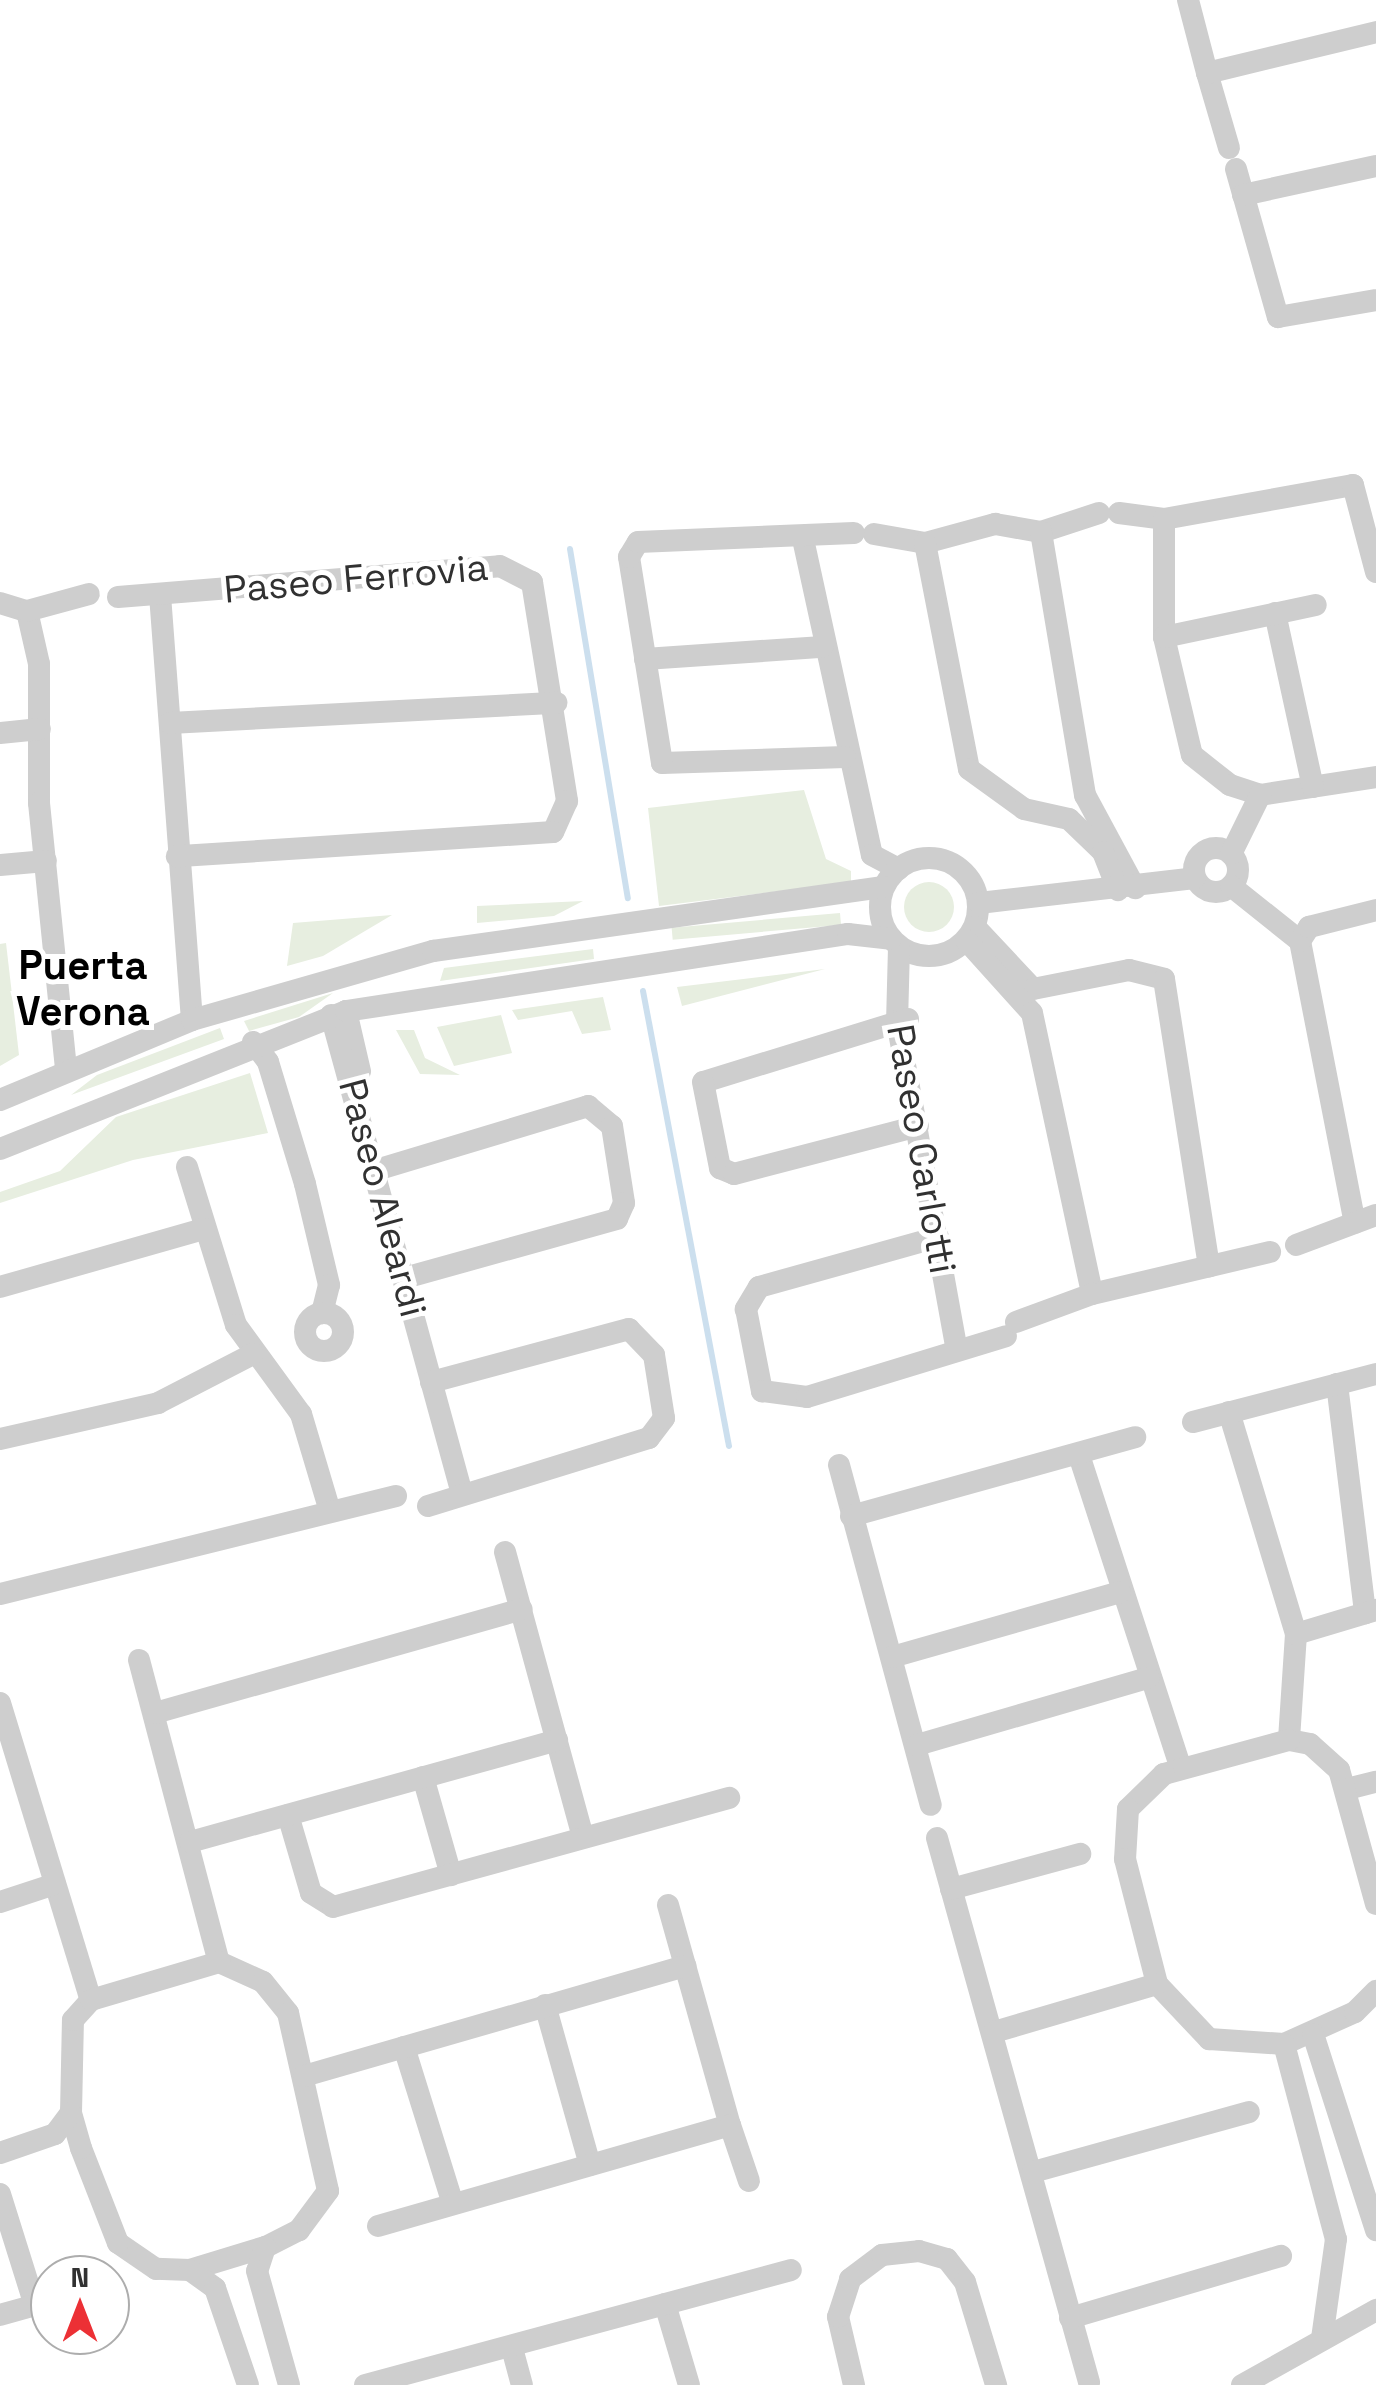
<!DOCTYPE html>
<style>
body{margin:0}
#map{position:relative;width:1376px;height:2385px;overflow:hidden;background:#fff;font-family:"Space Grotesk",sans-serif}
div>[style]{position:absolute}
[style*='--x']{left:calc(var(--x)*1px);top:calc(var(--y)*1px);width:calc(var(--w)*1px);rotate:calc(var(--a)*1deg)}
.green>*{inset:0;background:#e7eee0;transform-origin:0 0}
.round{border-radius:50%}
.stream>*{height:6px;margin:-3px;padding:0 3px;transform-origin:3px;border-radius:3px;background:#ccdfee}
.minor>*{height:22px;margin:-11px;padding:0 11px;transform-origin:11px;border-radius:11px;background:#cecece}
.minor>.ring{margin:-11px;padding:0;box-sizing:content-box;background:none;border:22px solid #cecece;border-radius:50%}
span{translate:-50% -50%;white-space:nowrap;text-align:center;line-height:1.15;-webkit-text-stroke:10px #fff;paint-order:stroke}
.street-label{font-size:38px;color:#313131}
.neighbourhood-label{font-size:40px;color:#000;font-weight:700}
.north{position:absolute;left:30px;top:2255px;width:100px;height:100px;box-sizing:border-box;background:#fff;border:2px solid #adadad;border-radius:50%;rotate:0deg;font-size:28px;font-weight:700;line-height:40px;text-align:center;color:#313131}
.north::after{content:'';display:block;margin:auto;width:35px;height:45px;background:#ec3035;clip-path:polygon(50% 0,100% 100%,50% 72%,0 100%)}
</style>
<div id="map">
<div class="green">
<i style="clip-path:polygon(804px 790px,826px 859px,851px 871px,851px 882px,659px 906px,648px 808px)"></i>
<i class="round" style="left:904px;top:882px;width:50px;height:50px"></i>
<i style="clip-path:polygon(583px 901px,554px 916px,477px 923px,477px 906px)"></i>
<i style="left:840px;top:913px;width:12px;height:169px;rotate:85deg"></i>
<i style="clip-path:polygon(392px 915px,323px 956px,287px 966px,293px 923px)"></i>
<i style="clip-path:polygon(6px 943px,19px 1055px,0 1066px,0 944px)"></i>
<i style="clip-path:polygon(593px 949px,594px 959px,440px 981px,444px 968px)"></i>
<i style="clip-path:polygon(825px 969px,682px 1006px,677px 987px)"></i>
<i style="clip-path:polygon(333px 993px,299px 1017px,249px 1031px,244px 1021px)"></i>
<i style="clip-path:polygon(603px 997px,611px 1030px,582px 1034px,572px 1011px,518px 1020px,512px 1010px)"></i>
<i style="clip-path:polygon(501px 1015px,512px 1053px,454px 1066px,437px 1027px)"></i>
<i style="clip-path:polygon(220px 1028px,224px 1039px,71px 1095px,97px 1075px)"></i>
<i style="clip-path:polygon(396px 1030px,414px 1030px,425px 1058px,460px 1075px,420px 1074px)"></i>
<i style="clip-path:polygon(250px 1073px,268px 1133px,133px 1160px,0 1203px,0 1192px,60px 1171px,116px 1117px)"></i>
</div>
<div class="stream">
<i style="--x:570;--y:549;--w:354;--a:80.6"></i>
<i style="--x:643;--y:991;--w:463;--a:79.3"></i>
</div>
<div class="minor">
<i style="--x:1188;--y:0;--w:75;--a:75.4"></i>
<i style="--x:1229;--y:148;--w:78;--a:-106.3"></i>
<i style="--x:1207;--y:73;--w:174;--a:-13.6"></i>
<i style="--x:1236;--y:169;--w:154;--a:74.2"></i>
<i style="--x:1278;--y:317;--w:99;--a:-9.8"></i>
<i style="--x:1243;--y:195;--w:136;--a:-12.3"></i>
<i style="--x:1119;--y:513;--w:45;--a:7.6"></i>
<i style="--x:1164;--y:519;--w:192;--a:-10.2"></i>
<i style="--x:1353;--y:485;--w:90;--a:75.2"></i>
<i style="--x:1164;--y:519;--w:118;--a:90"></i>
<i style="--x:1164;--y:637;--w:121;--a:76.7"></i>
<i style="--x:1192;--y:755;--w:48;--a:38.3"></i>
<i style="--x:1230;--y:785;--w:32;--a:18"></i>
<i style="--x:1260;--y:795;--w:117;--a:-8.8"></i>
<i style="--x:1041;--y:532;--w:61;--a:-18.1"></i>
<i style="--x:874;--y:534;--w:52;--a:10"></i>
<i style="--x:925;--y:543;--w:73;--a:-15.2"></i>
<i style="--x:995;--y:524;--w:47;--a:9.9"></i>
<i style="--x:1041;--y:532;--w:267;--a:80.5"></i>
<i style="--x:1085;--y:795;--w:106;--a:61.7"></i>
<i style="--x:803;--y:539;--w:323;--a:77.7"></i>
<i style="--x:872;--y:855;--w:30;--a:28"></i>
<i style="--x:925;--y:543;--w:230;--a:79"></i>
<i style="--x:969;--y:769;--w:68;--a:36"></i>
<i style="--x:1024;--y:809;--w:46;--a:12.5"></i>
<i style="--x:1069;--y:819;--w:47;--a:44.1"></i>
<i style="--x:1103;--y:852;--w:41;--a:68.5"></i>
<i style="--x:160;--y:595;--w:426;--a:85.7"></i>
<i style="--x:118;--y:597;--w:383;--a:-4.6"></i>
<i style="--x:500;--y:566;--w:36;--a:27"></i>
<i style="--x:532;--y:582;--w:222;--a:80.9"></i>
<i style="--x:567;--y:801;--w:34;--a:114"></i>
<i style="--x:553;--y:832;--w:377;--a:176.3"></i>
<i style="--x:0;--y:603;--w:28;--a:17"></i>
<i style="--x:27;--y:611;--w:54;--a:77.2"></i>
<i style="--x:39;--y:664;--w:139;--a:90"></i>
<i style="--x:39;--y:803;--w:268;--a:84.2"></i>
<i style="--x:27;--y:611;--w:64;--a:-15.3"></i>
<i style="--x:1275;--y:613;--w:178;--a:77.7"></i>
<i style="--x:1164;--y:637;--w:155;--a:-11.9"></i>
<i style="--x:645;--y:659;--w:178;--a:-3.9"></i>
<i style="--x:170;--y:723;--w:387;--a:-3"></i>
<i style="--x:0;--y:733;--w:40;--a:-5.7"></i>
<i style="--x:845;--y:757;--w:183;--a:178.1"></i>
<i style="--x:662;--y:763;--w:209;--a:-99.1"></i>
<i style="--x:629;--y:557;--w:17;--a:-59"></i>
<i style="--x:638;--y:542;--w:216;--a:-2.4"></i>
<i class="ring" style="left:1194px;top:848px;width:22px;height:22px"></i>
<i style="--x:1231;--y:854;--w:66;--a:-63.8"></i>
<i class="ring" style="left:880px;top:858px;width:76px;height:76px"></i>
<i style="--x:0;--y:865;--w:46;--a:-5"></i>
<i style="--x:1231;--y:886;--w:88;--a:38.6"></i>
<i style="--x:1300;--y:941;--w:287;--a:79"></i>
<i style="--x:979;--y:903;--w:217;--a:-6.6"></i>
<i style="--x:975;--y:927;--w:85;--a:46.9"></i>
<i style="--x:1033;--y:989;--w:98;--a:-11.2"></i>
<i style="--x:1129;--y:970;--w:36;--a:14"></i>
<i style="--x:1164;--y:979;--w:291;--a:81.1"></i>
<i style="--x:966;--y:940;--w:98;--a:47.9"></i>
<i style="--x:1032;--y:1013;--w:287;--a:77.9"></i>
<i style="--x:1092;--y:1294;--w:183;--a:-13.3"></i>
<i style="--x:1300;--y:941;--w:17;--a:-57"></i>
<i style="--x:1309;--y:927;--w:69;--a:-14.2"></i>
<i style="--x:899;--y:947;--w:74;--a:91.5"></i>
<i style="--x:897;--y:1021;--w:334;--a:79.7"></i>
<i style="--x:346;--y:1011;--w:62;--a:76.9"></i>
<i style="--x:331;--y:1015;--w:496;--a:74.7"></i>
<i style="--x:908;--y:1019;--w:214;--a:162.9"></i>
<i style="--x:703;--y:1082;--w:88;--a:78.8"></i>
<i style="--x:720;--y:1168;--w:15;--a:23"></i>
<i style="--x:734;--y:1174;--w:190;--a:-14.6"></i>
<i style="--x:253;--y:1042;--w:25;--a:53"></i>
<i style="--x:268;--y:1062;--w:127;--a:73.1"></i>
<i style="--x:305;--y:1184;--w:104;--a:76.6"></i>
<i style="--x:329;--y:1285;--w:29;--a:104"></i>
<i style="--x:0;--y:1100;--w:208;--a:-22.6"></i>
<i style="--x:192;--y:1020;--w:251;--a:-16"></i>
<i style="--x:433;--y:951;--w:455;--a:-8.1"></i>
<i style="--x:0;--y:1149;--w:373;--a:-21.7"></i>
<i style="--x:346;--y:1011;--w:508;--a:-8.72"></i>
<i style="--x:848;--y:934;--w:43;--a:6.6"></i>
<i style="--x:187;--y:1167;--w:165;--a:72.8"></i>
<i style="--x:236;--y:1325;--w:110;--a:53.9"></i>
<i style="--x:301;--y:1414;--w:98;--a:73.4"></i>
<i style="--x:373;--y:1171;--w:225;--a:-16.8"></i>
<i style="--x:588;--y:1106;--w:31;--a:40"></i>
<i style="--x:612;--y:1126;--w:78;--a:81.1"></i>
<i style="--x:624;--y:1203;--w:17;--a:114"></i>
<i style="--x:617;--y:1219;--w:221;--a:164.5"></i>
<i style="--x:938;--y:1237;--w:186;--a:164.4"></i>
<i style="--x:759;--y:1287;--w:26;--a:121"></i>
<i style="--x:746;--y:1309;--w:84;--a:79"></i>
<i style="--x:762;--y:1391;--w:45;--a:7.6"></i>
<i style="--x:807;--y:1397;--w:208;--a:-17"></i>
<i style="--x:1296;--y:1245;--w:85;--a:-20.6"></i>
<i style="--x:0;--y:1287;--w:212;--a:-15.9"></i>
<i class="ring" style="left:305px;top:1313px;width:16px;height:16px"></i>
<i style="--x:1016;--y:1322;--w:81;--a:-20.2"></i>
<i style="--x:1337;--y:1384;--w:231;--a:83"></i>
<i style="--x:1229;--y:1412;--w:232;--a:73.2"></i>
<i style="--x:1296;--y:1634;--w:106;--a:93.8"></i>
<i style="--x:1193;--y:1422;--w:189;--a:-14.7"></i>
<i style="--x:0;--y:1439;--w:162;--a:-12.8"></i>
<i style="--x:158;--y:1403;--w:107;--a:-27.3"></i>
<i style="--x:1079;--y:1455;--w:329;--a:72"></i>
<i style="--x:839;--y:1465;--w:352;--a:74.9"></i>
<i style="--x:428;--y:1506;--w:231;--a:-17.1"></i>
<i style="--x:649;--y:1438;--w:25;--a:-53"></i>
<i style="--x:664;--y:1418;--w:64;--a:-99"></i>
<i style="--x:654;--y:1355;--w:36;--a:-134"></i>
<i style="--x:629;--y:1329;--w:205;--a:165"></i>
<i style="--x:851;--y:1516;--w:295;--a:-15.5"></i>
<i style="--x:505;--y:1552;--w:296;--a:74.7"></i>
<i style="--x:0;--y:1594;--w:408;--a:-13.9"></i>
<i style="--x:1296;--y:1634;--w:84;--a:-16.7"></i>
<i style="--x:892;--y:1657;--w:237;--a:-15.9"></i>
<i style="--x:139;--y:1660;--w:312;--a:75.2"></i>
<i style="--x:0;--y:1703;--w:311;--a:73"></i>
<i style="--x:155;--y:1713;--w:381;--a:-15.8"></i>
<i style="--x:917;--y:1745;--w:241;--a:-16.2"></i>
<i style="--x:423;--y:1777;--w:102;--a:74.1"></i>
<i style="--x:1347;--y:1789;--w:30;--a:-14"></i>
<i style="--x:288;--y:1815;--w:81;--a:73.6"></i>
<i style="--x:311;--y:1893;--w:26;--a:32"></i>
<i style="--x:333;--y:1907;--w:411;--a:-15.4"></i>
<i style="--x:937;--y:1838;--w:565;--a:74.39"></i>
<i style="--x:190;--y:1842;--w:381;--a:-15.5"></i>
<i style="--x:951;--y:1889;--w:134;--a:-15.2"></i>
<i style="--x:0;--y:1902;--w:55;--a:-18.1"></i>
<i style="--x:1376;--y:1904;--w:139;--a:-105.4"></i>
<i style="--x:1339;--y:1770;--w:39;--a:-138"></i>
<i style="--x:1310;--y:1744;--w:21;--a:-169"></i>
<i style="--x:1289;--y:1740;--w:130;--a:164.8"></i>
<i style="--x:1164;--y:1774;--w:50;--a:135.8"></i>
<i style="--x:1128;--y:1809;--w:50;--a:93.4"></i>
<i style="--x:1125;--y:1859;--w:129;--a:75.6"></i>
<i style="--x:1157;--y:1984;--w:76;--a:46.6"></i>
<i style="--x:1209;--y:2039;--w:75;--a:3.8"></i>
<i style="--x:1284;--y:2044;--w:78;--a:-24.3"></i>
<i style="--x:1355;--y:2012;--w:30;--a:-45"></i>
<i style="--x:668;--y:1905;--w:229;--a:74.3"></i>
<i style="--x:219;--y:1962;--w:48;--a:24.4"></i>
<i style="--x:263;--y:1982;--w:40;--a:51"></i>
<i style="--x:288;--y:2013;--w:182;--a:77.3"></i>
<i style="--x:328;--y:2191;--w:49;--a:126.6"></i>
<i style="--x:299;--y:2230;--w:38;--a:153"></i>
<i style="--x:265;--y:2247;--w:78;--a:163"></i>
<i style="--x:190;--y:2270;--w:34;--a:-178"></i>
<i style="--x:156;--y:2269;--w:46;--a:-145.6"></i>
<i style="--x:118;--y:2243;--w:102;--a:-111.3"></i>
<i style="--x:81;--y:2148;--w:36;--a:-106"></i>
<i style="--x:71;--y:2113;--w:93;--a:-88.8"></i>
<i style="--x:73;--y:2020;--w:27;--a:-48"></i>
<i style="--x:91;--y:2000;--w:134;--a:-16.5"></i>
<i style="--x:545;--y:2005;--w:166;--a:74.3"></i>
<i style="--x:994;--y:2032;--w:170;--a:-16.4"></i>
<i style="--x:1313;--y:2034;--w:206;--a:72.2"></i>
<i style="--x:1284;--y:2044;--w:202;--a:75.1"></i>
<i style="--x:1336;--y:2239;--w:101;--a:98"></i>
<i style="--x:404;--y:2047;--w:164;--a:72.7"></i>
<i style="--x:304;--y:2076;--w:397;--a:-16.1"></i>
<i style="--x:0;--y:2153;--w:58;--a:-19.1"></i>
<i style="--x:55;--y:2134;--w:26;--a:-53"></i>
<i style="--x:1033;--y:2172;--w:224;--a:-15.5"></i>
<i style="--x:0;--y:2194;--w:117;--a:72.6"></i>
<i style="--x:378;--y:2226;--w:366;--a:-16"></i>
<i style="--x:730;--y:2125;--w:59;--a:71.3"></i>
<i style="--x:265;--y:2247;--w:25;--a:108"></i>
<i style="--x:257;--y:2271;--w:118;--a:74.3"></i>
<i style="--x:190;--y:2270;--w:31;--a:36"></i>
<i style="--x:215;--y:2288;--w:102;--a:71.2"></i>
<i style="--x:665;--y:2304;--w:84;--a:73.5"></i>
<i style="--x:0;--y:2315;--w:52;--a:-15.6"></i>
<i style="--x:1070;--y:2318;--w:220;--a:-16.4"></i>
<i style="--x:512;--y:2348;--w:38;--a:75"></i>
<i style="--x:365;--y:2385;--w:441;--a:-15.1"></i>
<i style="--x:854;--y:2385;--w:70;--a:-103.2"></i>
<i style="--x:838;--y:2317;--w:40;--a:-72"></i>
<i style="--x:850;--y:2279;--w:40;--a:-37"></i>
<i style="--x:882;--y:2255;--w:37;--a:-6"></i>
<i style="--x:919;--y:2251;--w:29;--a:16"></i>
<i style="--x:947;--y:2259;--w:29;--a:52"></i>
<i style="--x:965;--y:2282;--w:108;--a:73.2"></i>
<i style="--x:1242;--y:2385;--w:154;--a:-29.2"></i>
</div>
<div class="street-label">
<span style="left:356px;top:579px;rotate:-5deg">Paseo Ferrovia</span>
<span style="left:921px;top:1149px;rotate:80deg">Paseo Carlotti</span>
<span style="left:382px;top:1198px;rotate:75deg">Paseo Aleardi</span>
</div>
<div class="neighbourhood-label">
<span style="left:83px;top:989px">Puerta<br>Verona</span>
</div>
<div class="north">N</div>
</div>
